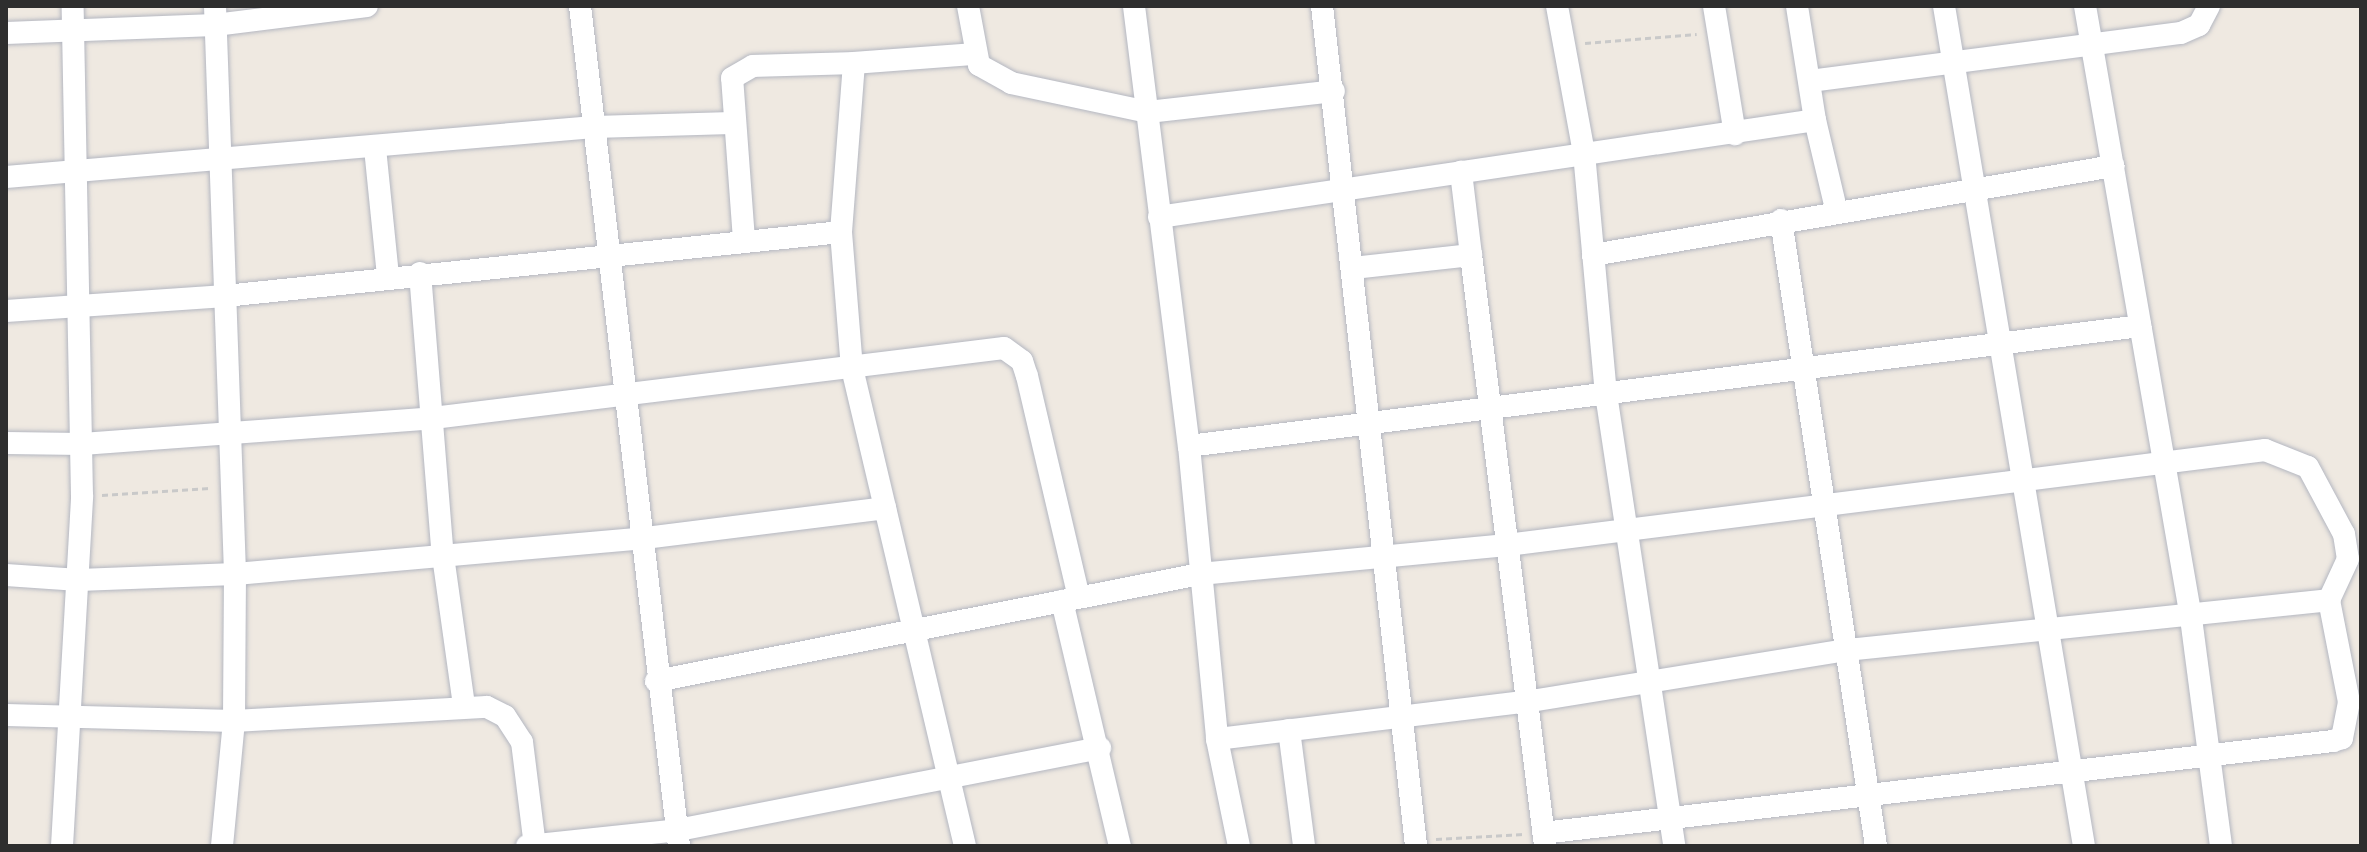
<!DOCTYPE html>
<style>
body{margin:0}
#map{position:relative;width:2367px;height:852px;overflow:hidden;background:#efe9e1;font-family:Lato,sans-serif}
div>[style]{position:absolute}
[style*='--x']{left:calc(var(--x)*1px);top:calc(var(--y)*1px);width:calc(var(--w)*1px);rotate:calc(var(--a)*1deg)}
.path>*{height:3px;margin-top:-1.5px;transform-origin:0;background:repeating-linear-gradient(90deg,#c9c9c9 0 6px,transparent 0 10px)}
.roads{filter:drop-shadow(0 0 2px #b4b7c1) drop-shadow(0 0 2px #b4b7c1)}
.minor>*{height:22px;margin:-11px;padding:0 11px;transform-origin:11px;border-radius:11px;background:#fff}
span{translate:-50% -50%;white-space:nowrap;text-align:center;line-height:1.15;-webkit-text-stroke:8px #fff;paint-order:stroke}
.frame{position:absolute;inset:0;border:8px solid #2e2e2e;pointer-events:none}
</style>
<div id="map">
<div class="path">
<i style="--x:1585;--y:43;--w:112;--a:-4.6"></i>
<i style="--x:102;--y:495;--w:108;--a:-3.7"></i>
<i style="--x:1436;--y:839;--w:88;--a:-3.3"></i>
</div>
<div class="roads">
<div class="minor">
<i style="--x:215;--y:6;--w:568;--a:87.98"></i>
<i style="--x:235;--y:574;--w:147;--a:90.4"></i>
<i style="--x:234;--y:721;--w:126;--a:95.5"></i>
<i style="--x:580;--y:6;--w:846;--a:83.28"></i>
<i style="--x:968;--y:6;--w:60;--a:79.4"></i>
<i style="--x:979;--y:65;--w:37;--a:29"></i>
<i style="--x:1011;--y:83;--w:140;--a:12"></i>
<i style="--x:1148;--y:112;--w:187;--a:-6.4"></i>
<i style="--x:1134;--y:6;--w:443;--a:82.9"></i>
<i style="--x:1189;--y:446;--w:294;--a:84.5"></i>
<i style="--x:1217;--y:739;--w:109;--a:78.4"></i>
<i style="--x:1322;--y:6;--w:845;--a:83.61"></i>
<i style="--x:1557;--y:6;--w:149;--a:79.6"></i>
<i style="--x:1584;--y:153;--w:242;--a:84.8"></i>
<i style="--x:1606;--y:394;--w:457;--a:81.4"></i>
<i style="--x:1714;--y:6;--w:130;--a:80.7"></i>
<i style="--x:1944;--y:6;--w:852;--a:80.54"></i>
<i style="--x:2085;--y:6;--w:621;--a:80.17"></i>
<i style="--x:2191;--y:618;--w:230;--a:82.5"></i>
<i style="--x:6;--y:33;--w:209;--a:-2.2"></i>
<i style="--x:215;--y:25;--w:153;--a:-7.1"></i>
<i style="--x:1810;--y:81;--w:374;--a:-7.4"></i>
<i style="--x:2181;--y:33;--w:20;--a:-24"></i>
<i style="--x:2199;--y:25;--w:21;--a:-62"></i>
<i style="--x:1815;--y:120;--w:91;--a:76.7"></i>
<i style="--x:375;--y:148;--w:129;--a:84.2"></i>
<i style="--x:6;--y:177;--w:590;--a:-4.86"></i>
<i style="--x:594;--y:127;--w:138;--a:-1.7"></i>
<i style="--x:1159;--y:217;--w:663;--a:-8.41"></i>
<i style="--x:1815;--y:120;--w:115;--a:-99"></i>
<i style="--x:1781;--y:220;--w:633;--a:81.37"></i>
<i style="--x:744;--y:240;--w:162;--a:-94.2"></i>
<i style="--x:732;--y:78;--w:24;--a:-30"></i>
<i style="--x:753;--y:66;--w:101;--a:-1.7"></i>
<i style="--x:1471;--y:255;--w:595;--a:82.85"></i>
<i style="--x:1593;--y:255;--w:528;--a:-9.71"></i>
<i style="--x:1353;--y:268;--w:119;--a:-6.3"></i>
<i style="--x:1471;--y:255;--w:84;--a:-96.9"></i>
<i style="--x:420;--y:273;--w:284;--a:85.4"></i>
<i style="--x:443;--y:556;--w:150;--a:82"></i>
<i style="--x:6;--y:311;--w:220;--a:-3.9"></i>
<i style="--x:225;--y:296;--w:619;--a:-5.93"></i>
<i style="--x:6;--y:443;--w:76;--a:0.8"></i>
<i style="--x:82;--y:444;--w:352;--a:-4.2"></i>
<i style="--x:433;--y:418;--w:575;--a:-6.99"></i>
<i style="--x:1004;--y:348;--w:22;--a:36"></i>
<i style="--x:1022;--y:361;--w:16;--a:72"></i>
<i style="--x:1027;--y:376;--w:227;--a:76.8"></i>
<i style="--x:1189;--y:446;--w:959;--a:-7.19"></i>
<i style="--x:6;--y:575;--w:73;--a:3.9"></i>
<i style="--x:79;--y:580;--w:156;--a:-2.2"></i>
<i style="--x:235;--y:574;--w:412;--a:-5"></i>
<i style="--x:645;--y:538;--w:242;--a:-7.1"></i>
<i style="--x:1062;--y:601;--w:252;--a:76.7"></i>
<i style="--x:656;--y:681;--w:554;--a:-11.13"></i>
<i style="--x:1200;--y:574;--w:308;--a:-5.4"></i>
<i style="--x:1507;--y:545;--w:764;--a:-7.14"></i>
<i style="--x:2265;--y:450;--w:46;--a:21.6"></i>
<i style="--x:2308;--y:467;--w:76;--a:61.8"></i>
<i style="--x:2344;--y:534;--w:25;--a:81"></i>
<i style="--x:2348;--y:559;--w:45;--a:114.9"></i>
<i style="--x:6;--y:715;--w:228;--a:1.5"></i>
<i style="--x:234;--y:721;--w:253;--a:-3.2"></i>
<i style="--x:487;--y:707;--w:20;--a:27"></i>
<i style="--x:505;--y:716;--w:31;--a:57"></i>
<i style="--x:522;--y:742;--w:105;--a:82.9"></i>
<i style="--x:1289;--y:730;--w:117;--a:82.6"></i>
<i style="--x:1217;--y:739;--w:310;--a:-6.9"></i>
<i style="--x:1525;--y:702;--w:326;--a:-9.2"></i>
<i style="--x:1847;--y:650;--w:485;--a:-5.9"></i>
<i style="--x:2329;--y:600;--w:104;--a:78.9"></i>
<i style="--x:2349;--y:702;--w:37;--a:101"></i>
<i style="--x:2342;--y:738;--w:9;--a:162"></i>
<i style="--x:2333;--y:741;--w:795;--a:173.36"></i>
<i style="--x:62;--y:846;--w:351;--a:-86.7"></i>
<i style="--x:82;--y:496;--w:490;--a:-91.1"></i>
<i style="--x:527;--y:846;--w:152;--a:-6"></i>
<i style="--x:678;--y:830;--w:430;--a:-11"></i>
<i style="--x:965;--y:846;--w:490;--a:-103.3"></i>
<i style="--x:852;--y:369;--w:137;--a:-94.6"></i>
<i style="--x:841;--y:232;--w:169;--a:-85.6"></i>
<i style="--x:854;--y:63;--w:121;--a:-4.3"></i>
</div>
</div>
<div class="frame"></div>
</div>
